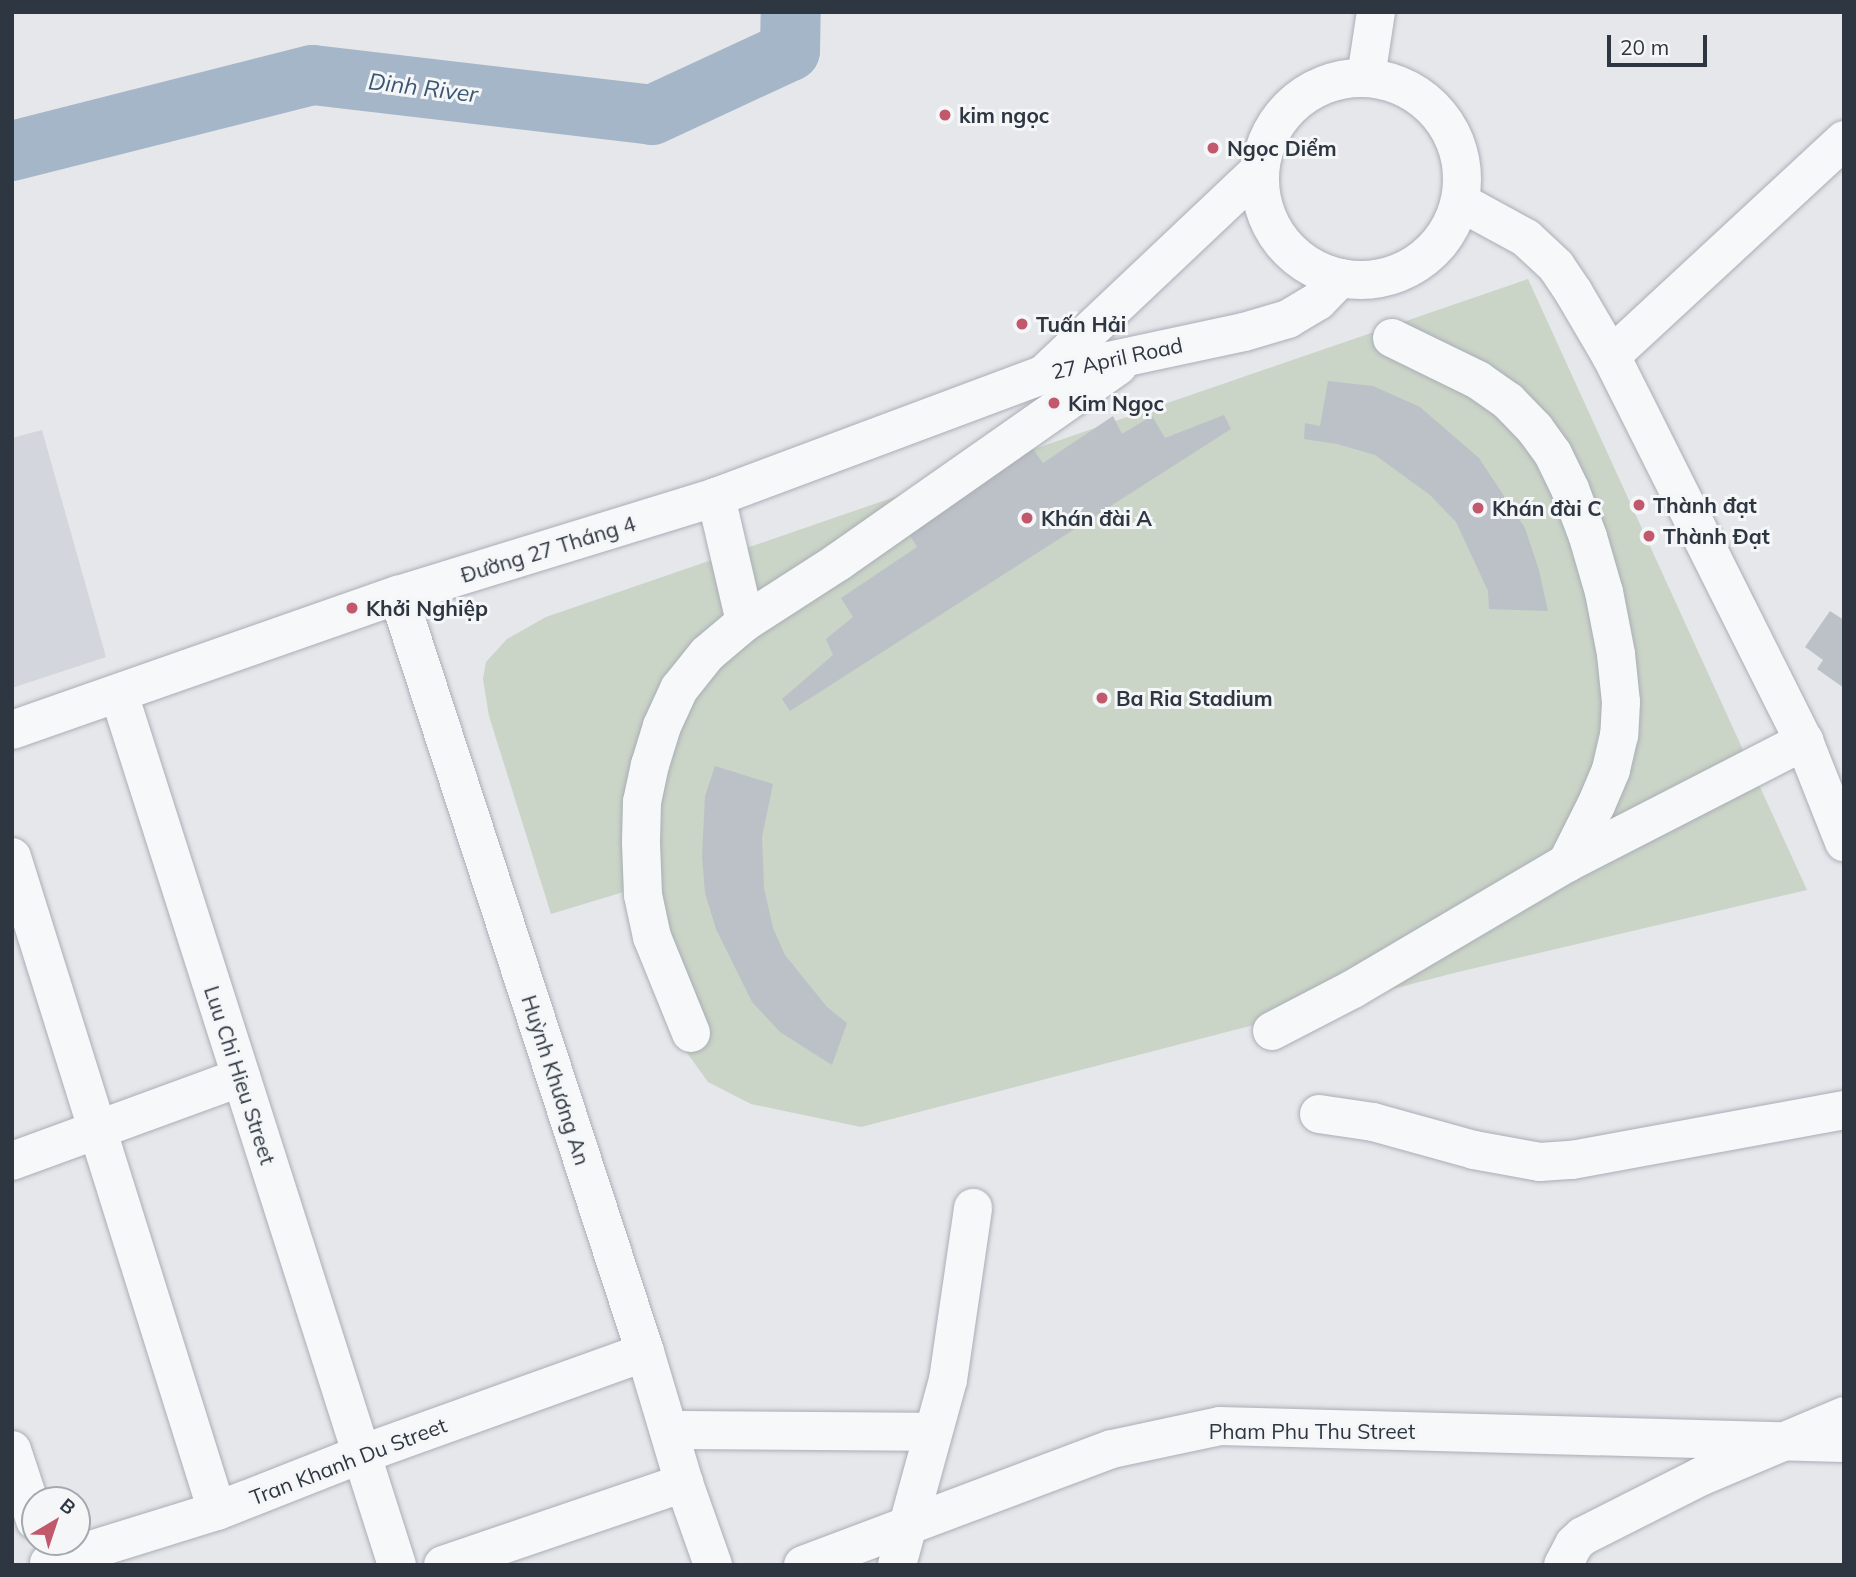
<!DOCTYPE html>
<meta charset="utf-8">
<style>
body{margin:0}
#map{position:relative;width:1856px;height:1577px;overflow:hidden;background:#e5e7eb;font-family:Mulish,sans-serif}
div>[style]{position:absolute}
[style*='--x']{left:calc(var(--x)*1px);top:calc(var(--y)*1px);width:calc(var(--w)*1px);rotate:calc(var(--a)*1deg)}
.built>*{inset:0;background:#d3d7dd}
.green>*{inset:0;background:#cad4c7}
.river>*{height:60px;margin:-30px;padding:0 30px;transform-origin:30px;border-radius:30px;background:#a4b6c7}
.building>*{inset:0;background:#bcc1c7}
.roads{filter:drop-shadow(0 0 2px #aaaeb5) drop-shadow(0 0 2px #aaaeb5)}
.minor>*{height:38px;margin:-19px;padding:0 19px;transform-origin:19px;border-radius:19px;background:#f7f8fa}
.minor>.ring{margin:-19px;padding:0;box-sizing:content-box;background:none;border:38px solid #f7f8fa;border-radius:50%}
.dots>*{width:19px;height:19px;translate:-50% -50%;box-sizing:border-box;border:4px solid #f4f6f8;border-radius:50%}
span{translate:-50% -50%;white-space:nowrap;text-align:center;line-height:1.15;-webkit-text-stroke:6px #f4f6f8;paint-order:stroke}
.poi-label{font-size:21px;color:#2e3642;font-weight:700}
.left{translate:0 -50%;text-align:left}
.street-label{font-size:21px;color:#2e3642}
.water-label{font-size:23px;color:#3c5672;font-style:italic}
.frame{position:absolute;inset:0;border:14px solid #2e3642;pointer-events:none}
.north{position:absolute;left:21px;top:1486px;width:70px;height:70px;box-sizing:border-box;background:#f4f6f8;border:2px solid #a5a9af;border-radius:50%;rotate:39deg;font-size:19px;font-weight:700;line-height:28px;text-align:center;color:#2e3642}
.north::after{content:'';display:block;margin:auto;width:24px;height:32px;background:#c2586b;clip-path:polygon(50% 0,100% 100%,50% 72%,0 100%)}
.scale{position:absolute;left:1607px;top:35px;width:100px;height:32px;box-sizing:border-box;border:4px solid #2e3642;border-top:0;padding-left:9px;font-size:21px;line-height:24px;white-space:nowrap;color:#2e3642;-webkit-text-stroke:5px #f4f6f8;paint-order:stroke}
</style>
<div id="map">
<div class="built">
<i style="clip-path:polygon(42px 430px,106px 657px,12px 688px,12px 438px)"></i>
</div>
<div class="green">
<i style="clip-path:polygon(1528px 279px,1807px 890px,1454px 973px,861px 1127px,751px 1104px,708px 1082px,675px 1036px,630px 890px,551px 914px,489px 716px,483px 679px,486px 662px,507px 639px,546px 617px)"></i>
</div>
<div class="river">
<i style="--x:12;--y:151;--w:310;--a:-14.2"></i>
<i style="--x:313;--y:75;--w:341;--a:6.7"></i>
<i style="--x:652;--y:115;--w:152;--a:-24.9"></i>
<i style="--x:790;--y:51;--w:39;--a:-89"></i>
</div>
<div class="building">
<i style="clip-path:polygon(1328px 381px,1373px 386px,1420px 407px,1479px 458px,1525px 528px,1539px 570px,1548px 611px,1489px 609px,1488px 591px,1456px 522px,1430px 495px,1375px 455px,1337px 444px,1304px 439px,1305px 423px,1320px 426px)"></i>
<i style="clip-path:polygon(1224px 415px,1231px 429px,790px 711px,782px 699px,833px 655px,826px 639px,853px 617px,841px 598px,917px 547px,894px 509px,1021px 433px,1043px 463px,1113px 416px,1122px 434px,1152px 416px,1165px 438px)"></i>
<i style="clip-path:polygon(1830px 611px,1844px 620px,1844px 688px,1817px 669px,1823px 660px,1805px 647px)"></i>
<i style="clip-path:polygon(715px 766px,773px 784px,762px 837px,764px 888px,773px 928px,785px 955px,827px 1007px,847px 1023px,832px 1065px,780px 1032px,752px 1002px,716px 929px,705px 893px,702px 856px,705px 796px)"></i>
</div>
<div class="roads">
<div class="minor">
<i style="--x:1366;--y:77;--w:66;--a:-81.3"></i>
<i class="ring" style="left:1260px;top:78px;width:164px;height:164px"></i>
<i style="--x:1460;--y:202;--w:75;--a:28.6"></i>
<i style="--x:1526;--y:238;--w:41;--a:43"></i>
<i style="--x:1556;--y:266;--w:32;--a:56"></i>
<i style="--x:1574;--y:293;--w:73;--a:59.6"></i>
<i style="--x:1611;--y:356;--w:431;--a:63.4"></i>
<i style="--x:1804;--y:741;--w:109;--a:68.4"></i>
<i style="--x:1392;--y:338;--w:96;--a:26"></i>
<i style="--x:1478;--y:380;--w:37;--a:35"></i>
<i style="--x:1508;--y:401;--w:39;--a:46"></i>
<i style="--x:1535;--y:429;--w:31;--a:54"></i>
<i style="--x:1553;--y:454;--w:39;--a:64"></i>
<i style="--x:1570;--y:489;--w:51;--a:69.4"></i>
<i style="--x:1588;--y:537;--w:57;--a:73.8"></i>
<i style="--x:1604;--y:592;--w:63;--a:79"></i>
<i style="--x:1616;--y:654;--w:48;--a:84.1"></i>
<i style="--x:1621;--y:702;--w:33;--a:93"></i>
<i style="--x:1619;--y:735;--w:36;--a:103"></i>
<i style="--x:1611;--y:770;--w:38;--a:113"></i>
<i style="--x:1596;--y:805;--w:65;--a:116.6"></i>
<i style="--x:1611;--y:356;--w:318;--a:-42.8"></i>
<i style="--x:1043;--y:375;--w:297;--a:-43.4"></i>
<i style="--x:716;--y:497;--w:128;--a:76.9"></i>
<i style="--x:398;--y:595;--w:796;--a:71.93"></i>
<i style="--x:645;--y:1352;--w:137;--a:73.4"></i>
<i style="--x:684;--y:1483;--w:87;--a:70.5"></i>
<i style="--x:119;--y:694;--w:914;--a:72.3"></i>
<i style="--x:12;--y:730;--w:409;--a:-19.3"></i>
<i style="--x:398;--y:595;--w:333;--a:-17.1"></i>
<i style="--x:716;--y:497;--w:349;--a:-20.5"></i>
<i style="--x:1043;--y:375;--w:206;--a:-12.1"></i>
<i style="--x:1244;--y:332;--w:46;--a:-16.5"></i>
<i style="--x:1288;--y:319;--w:35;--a:-31"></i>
<i style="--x:1318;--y:301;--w:32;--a:-46"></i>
<i style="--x:12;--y:857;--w:685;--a:72.6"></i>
<i style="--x:1272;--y:1031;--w:91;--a:-27.4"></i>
<i style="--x:1353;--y:989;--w:248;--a:-30.5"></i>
<i style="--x:1567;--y:863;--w:267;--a:-27.2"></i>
<i style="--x:691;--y:1033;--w:104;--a:-112.1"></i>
<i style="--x:652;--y:937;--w:43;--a:-102.1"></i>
<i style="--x:643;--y:895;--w:53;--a:-92.2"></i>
<i style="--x:641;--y:842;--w:40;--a:-88.6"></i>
<i style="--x:642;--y:802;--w:38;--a:-78"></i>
<i style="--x:650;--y:765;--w:41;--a:-72.9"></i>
<i style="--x:662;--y:726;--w:41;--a:-65.3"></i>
<i style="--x:679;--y:689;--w:45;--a:-51.3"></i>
<i style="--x:707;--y:654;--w:50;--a:-40.1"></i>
<i style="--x:745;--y:622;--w:111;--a:-32.8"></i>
<i style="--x:838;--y:562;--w:342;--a:-35"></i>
<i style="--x:1319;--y:1114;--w:55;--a:8.4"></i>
<i style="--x:1373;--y:1122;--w:105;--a:15.5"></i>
<i style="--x:1474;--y:1150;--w:67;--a:10.3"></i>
<i style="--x:1540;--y:1162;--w:32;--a:-4"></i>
<i style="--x:1572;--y:1160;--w:277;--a:-10.4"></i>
<i style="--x:12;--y:1161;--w:244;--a:-20.1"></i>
<i style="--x:669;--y:1430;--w:264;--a:0.4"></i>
<i style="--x:12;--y:1450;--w:74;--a:71.8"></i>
<i style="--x:49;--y:1563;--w:176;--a:-17.2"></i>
<i style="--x:217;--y:1511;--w:156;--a:-21.5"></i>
<i style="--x:362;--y:1454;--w:301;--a:-19.8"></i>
<i style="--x:443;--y:1565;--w:255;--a:-18.8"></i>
<i style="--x:803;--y:1565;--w:330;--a:-20.6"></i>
<i style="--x:1112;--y:1449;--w:110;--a:-12"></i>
<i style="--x:1220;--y:1426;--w:624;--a:1.56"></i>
<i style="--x:897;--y:1565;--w:192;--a:-74.6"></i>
<i style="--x:948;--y:1380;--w:174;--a:-81.7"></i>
<i style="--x:1563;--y:1565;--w:24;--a:-62"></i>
<i style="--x:1574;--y:1544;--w:12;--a:-42"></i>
<i style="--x:1583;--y:1536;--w:133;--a:-26.8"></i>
<i style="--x:1702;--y:1476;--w:154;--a:-22.9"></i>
</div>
</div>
<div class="dots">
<i style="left:945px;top:115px;background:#c2586b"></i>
<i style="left:1213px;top:148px;background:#c2586b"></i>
<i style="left:1022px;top:324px;background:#c2586b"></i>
<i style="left:1054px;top:403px;background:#c2586b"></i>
<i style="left:1639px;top:505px;background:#c2586b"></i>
<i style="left:1478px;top:508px;background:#c2586b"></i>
<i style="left:1027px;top:518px;background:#c2586b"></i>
<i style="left:1649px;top:536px;background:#c2586b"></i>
<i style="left:352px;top:608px;background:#c2586b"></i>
<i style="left:1102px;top:698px;background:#c2586b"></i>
</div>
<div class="poi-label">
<span class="left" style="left:959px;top:115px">kim ngọc</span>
<span class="left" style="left:1227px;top:148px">Ngọc Diểm</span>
<span class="left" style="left:1036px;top:324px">Tuấn Hải</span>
<span class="left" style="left:1068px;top:403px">Kim Ngọc</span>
<span class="left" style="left:1653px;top:505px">Thành đạt</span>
<span class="left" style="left:1492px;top:508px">Khán đài C</span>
<span class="left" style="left:1041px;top:518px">Khán đài A</span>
<span class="left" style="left:1663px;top:536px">Thành Đạt</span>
<span class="left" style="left:366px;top:608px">Khởi Nghiệp</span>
<span class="left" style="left:1116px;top:698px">Ba Ria Stadium</span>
</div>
<div class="street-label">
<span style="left:1117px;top:358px;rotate:-12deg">27 April Road</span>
<span style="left:548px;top:549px;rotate:-17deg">Đường 27 Tháng 4</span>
<span style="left:240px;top:1075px;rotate:72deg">Luu Chi Hieu Street</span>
<span style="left:556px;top:1080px;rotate:72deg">Huỳnh Khương An</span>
<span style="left:1312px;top:1431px">Pham Phu Thu Street</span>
<span style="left:348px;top:1461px;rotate:-21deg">Tran Khanh Du Street</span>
</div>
<div class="water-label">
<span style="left:423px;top:88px;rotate:7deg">Dinh River</span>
</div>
<div class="frame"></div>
<div class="north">B</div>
<div class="scale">20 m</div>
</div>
